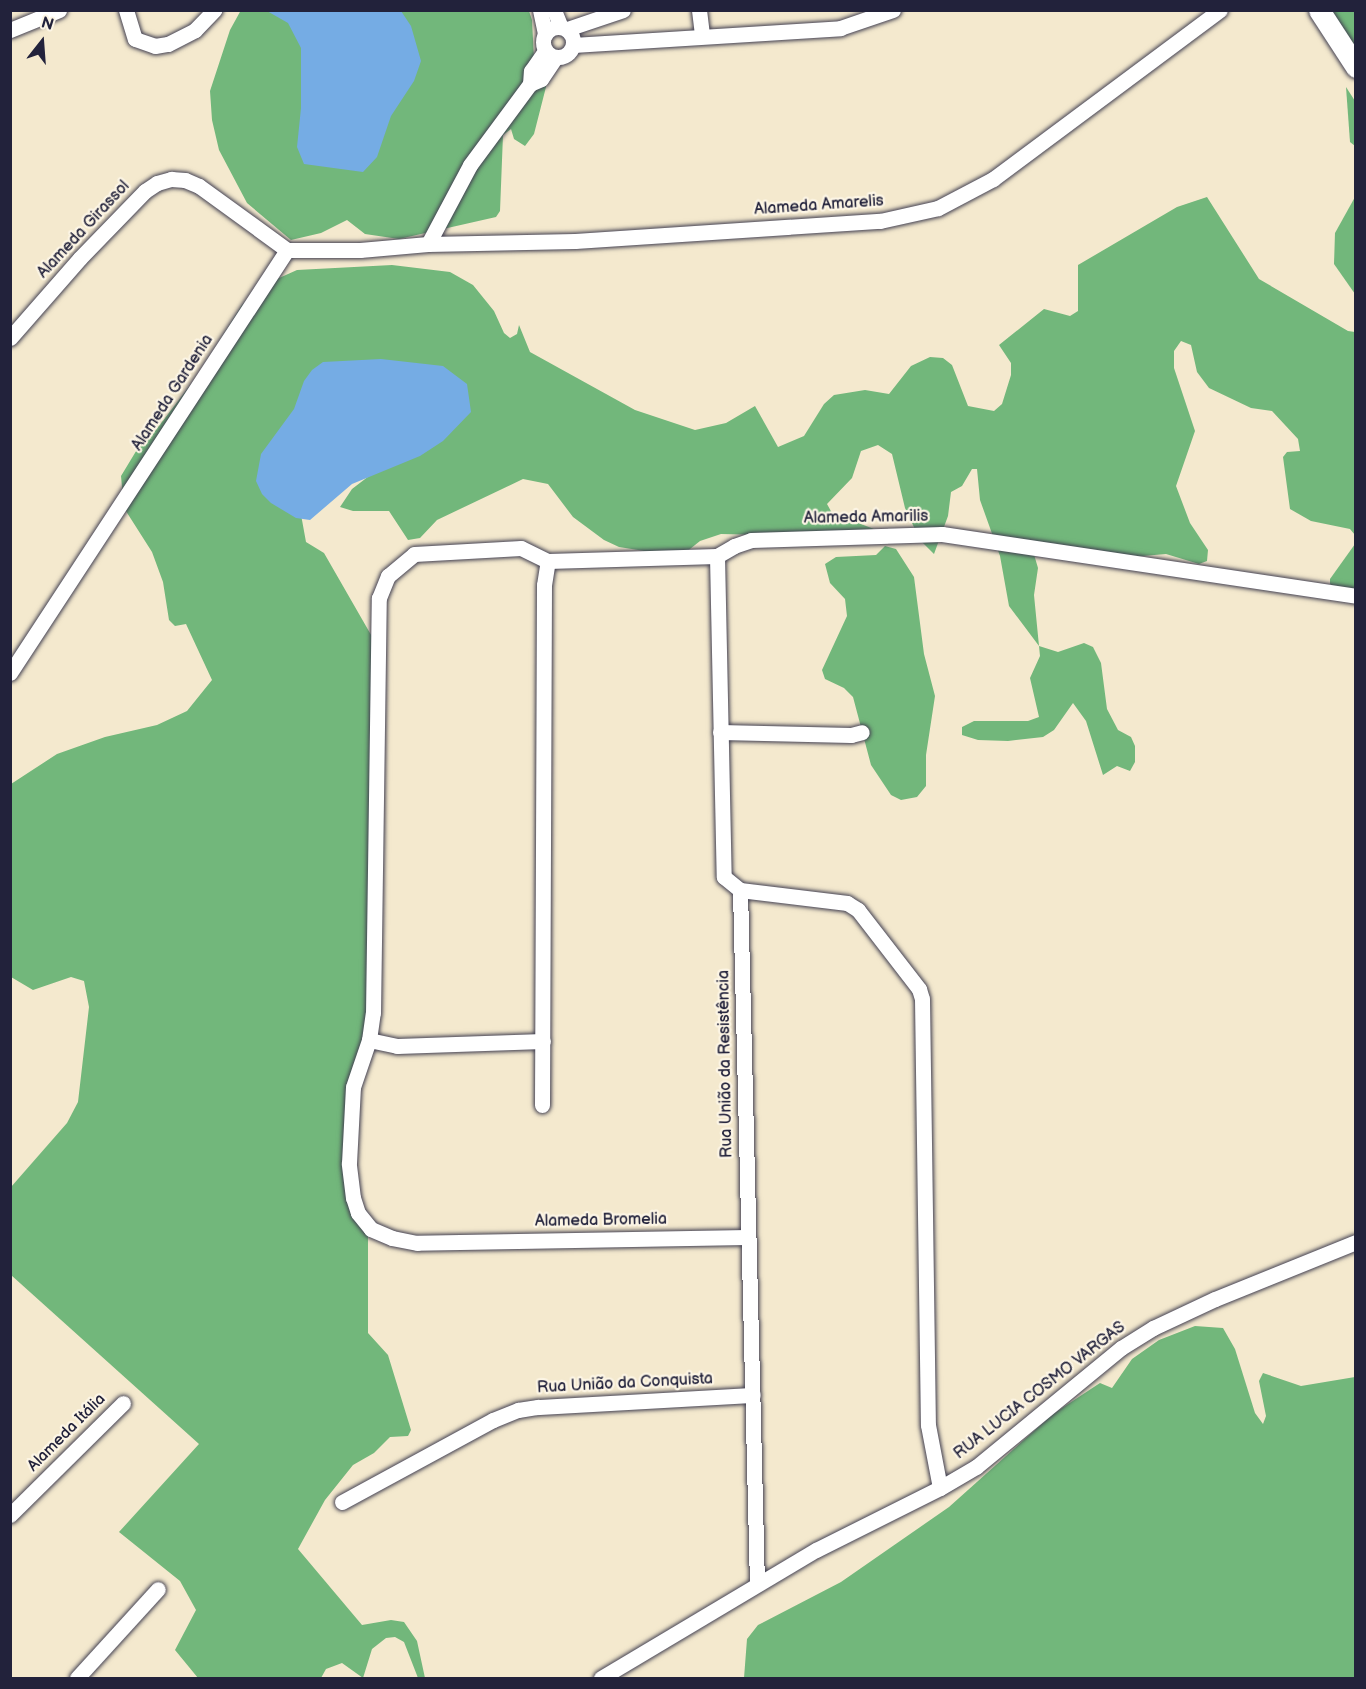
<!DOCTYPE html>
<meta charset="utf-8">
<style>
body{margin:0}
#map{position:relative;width:1366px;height:1689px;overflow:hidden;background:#f4e9ce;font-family:"Balsamiq Sans",sans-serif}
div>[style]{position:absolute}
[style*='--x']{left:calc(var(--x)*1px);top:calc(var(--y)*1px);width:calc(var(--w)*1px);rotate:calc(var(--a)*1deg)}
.forest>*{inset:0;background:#72b77b}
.water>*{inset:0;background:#75ace4}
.roads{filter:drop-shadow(0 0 2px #424051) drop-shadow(0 0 2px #424051)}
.street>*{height:15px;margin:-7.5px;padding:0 7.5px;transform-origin:7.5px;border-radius:7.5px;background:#fff}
.street>.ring{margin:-7.5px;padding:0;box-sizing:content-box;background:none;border:15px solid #fff;border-radius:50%}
.secondary>*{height:21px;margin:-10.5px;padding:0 10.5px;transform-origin:10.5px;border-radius:10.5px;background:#fff}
span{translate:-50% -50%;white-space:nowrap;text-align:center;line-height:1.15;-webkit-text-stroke:4.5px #fcf5e5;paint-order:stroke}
.street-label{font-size:16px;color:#22223b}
.frame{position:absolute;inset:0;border:12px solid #22223b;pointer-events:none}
.north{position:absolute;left:12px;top:12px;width:60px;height:60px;-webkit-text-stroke:4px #fcf5e5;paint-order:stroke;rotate:17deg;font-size:16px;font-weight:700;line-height:24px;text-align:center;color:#22223b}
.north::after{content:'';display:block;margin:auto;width:21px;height:27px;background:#22223b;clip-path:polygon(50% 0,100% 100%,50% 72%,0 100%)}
</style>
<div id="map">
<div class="forest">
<i style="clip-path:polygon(241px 10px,529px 11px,532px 20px,534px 59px,546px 87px,534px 134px,525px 146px,514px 139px,511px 129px,503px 135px,500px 211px,496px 217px,399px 239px,365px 234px,347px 220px,321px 233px,291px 240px,247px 203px,219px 150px,212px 120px,210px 91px,230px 30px)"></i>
<i style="clip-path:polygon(1350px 10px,1355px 12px,1355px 69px,1321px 11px)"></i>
<i style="clip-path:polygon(1346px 87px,1355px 101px,1355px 146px,1350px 142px)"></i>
<i style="clip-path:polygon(1207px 197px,1259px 279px,1348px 331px,1355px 332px,1355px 535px,1350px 529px,1311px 521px,1290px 509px,1283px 457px,1287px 452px,1300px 451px,1298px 439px,1272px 411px,1251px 408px,1209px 388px,1197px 372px,1191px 345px,1181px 341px,1174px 351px,1174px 368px,1195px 431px,1176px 486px,1190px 523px,1208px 550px,1207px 561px,1199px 564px,1166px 554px,1119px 558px,1033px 551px,1038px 568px,1034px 595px,1039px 646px,1058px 652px,1084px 643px,1093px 647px,1101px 663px,1107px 709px,1118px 730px,1131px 737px,1135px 746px,1135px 762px,1130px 771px,1117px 766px,1103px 775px,1086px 721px,1073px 703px,1054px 730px,1043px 737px,1008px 741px,978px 740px,962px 735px,962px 727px,974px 721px,1028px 721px,1039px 717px,1030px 678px,1040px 656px,1039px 646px,1009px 606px,1000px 556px,980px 500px,977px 469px,972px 469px,962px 486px,951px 492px,948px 516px,934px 554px,920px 540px,905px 508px,892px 454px,878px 445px,861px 451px,852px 478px,827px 504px,832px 513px,874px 529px,809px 536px,721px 534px,700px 541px,675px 561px,657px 553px,619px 547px,604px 540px,573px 517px,548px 484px,523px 479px,437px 520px,420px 538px,408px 540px,389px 511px,353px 511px,340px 507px,352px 489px,437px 424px,300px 509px,306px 542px,324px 553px,378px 647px,369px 1040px,355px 1073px,353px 1198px,368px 1225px,368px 1333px,388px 1355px,411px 1430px,408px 1436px,390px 1437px,374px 1453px,353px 1465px,325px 1500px,298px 1549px,362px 1625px,391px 1620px,404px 1622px,417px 1641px,425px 1678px,418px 1678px,404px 1642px,395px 1637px,386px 1638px,372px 1649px,363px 1678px,342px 1663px,326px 1669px,321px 1678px,198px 1678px,175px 1650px,196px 1610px,180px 1581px,119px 1532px,199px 1444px,11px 1275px,11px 1187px,67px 1123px,78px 1102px,89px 1007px,84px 981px,71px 977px,33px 990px,11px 977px,11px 784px,57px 754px,105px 737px,157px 725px,187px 711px,212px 680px,186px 624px,175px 626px,169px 620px,163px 582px,152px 552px,124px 508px,121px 476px,144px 438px,152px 435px,198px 375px,242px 305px,268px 283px,297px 270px,392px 265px,450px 272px,473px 285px,494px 311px,504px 333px,510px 338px,517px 334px,519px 325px,530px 352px,635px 410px,695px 430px,726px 423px,755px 406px,778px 447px,804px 436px,824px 404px,834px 395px,865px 390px,889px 394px,911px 366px,930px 357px,943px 358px,952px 365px,968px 406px,994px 411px,1002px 404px,1011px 375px,1011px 363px,999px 345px,1044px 309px,1070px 316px,1078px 311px,1078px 265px,1177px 207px)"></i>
<i style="clip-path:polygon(1355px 197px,1356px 294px,1355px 294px,1334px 264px,1335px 233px)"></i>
<i style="clip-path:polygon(1355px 544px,1355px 590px,1336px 588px,1330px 584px,1330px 579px)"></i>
<i style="clip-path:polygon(885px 546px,896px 549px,914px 577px,924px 654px,935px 696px,926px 755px,926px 786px,917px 797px,901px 800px,891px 795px,871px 765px,853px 697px,844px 688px,825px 679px,822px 670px,847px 616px,845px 599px,830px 583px,825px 564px,836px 557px,876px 555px)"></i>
<i style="clip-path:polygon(1195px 1326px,1223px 1328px,1235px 1349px,1255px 1413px,1263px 1424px,1266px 1416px,1259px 1381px,1263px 1373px,1301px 1386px,1355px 1377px,1355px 1678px,744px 1678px,747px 1639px,758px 1625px,841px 1582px,949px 1507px,1053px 1414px,1100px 1383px,1112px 1388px,1132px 1359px,1159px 1340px)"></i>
</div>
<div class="water">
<i style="clip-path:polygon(267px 11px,401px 11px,411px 26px,421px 61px,414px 81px,391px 116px,377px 157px,363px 172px,304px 164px,297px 147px,301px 108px,301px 48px,288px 23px)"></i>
<i style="clip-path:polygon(381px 359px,443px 366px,467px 384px,471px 412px,443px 441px,420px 456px,352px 484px,310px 520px,296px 518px,271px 503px,262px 494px,256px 481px,261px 454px,294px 409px,304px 381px,312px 370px,323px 362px)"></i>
</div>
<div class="roads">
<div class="street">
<i style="--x:126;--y:10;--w:30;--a:73"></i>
<i style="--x:135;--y:39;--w:21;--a:19"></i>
<i style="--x:155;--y:46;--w:13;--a:-9"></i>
<i style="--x:168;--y:44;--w:30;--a:-27"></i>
<i style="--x:195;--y:30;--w:28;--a:-46"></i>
<i style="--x:540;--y:10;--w:25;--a:78"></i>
<i style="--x:554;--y:10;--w:18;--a:68"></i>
<i style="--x:699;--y:10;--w:26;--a:83"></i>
<i class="ring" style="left:543px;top:27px;width:15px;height:15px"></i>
<i style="--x:567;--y:29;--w:59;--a:-18.7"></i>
<i style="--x:10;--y:30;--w:53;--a:-22.2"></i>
<i style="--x:573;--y:45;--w:268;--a:-3.6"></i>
<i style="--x:840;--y:28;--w:56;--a:-18.8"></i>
<i style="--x:530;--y:84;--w:13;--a:-86"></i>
<i style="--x:531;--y:71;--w:24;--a:-55"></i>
<i style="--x:428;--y:244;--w:89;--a:-62"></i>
<i style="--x:470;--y:165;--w:101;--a:-53.5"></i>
<i style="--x:530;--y:84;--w:12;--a:-24"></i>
<i style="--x:541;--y:79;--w:25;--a:-56"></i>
<i style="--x:287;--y:250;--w:73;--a:0"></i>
<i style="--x:360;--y:250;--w:68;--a:-5"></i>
<i style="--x:428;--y:244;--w:147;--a:-1.2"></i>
<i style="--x:575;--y:241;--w:306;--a:-3.8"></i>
<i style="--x:880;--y:221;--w:59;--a:-12.6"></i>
<i style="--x:938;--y:208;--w:62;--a:-27.8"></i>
<i style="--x:993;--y:179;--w:283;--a:-36.7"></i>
<i style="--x:10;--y:338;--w:106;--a:-48.8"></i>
<i style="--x:80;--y:258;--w:93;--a:-45.9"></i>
<i style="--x:145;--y:191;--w:14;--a:-34"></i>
<i style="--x:157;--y:183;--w:15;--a:-16"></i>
<i style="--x:171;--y:179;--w:14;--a:4"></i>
<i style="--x:185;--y:180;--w:15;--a:23"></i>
<i style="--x:199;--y:186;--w:109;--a:36"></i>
<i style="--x:717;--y:556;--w:321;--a:88.8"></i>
<i style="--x:724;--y:877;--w:21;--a:39"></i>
<i style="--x:740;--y:890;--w:108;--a:6.9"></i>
<i style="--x:847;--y:903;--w:13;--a:32"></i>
<i style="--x:858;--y:910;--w:100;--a:52.3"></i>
<i style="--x:919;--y:989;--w:10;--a:73"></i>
<i style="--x:922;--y:999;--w:426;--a:89.2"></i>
<i style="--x:928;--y:1425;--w:64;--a:79.2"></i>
<i style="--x:10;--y:673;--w:506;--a:-56.78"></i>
<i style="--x:720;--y:732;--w:131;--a:1.3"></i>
<i style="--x:851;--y:735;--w:11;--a:-15"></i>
<i style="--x:740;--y:890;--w:694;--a:88.6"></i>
<i style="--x:369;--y:1040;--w:29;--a:12"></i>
<i style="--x:397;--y:1046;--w:146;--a:-2"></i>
<i style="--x:542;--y:1105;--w:520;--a:-89.78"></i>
<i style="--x:544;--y:585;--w:24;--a:-81"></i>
<i style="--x:747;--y:1237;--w:330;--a:179"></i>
<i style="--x:417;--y:1243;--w:25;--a:-169"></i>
<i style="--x:392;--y:1238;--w:23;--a:-157"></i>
<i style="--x:371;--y:1229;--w:21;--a:-129"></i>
<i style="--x:358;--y:1213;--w:16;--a:-108"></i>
<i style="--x:353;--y:1198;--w:35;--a:-97"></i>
<i style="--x:349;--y:1163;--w:76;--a:-87"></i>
<i style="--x:353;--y:1087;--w:50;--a:-71.2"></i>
<i style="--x:369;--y:1040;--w:27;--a:-82"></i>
<i style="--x:373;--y:1013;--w:415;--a:-89.2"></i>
<i style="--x:379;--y:598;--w:24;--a:-68"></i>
<i style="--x:388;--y:576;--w:34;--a:-40"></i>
<i style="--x:414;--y:554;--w:107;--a:-3.2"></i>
<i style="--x:521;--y:548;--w:30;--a:26"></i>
<i style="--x:548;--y:561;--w:169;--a:-1.7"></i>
<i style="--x:717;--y:556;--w:20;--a:-30"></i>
<i style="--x:734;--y:546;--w:18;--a:-19"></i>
<i style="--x:751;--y:540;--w:191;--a:-1.8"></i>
<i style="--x:942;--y:534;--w:419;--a:8.5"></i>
<i style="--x:342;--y:1502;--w:172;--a:-28.5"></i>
<i style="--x:493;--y:1420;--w:27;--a:-22"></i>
<i style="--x:518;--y:1410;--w:20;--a:-9"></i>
<i style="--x:538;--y:1407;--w:215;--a:-3.2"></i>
<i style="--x:10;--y:1515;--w:159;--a:-44.7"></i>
<i style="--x:77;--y:1678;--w:120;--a:-47.7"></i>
<i style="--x:601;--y:1678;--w:250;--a:-30.8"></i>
<i style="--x:816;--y:1550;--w:139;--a:-26.6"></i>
<i style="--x:940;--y:1488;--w:42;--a:-30.3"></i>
<i style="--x:976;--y:1467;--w:188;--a:-39.4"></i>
<i style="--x:1121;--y:1348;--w:38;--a:-32"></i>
<i style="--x:1153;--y:1328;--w:68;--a:-25.1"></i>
<i style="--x:1215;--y:1299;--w:152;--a:-22"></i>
</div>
<div class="secondary">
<i style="--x:1319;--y:10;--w:68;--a:57"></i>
</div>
</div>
<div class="street-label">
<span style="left:819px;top:206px;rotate:-4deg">Alameda Amarelis</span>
<span style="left:84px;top:230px;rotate:-47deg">Alameda Girassol</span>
<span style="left:173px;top:393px;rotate:-57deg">Alameda Gardenia</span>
<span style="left:866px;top:518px;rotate:-1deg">Alameda Amarilis</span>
<span style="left:726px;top:1064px;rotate:-91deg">Rua União da Resistência</span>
<span style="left:601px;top:1221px;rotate:-1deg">Alameda Bromelia</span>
<span style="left:625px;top:1384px;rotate:-3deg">Rua União da Conquista</span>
<span style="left:1040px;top:1391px;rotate:-38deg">RUA LUCIA COSMO VARGAS</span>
<span style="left:67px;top:1433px;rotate:-45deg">Alameda Itália</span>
</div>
<div class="frame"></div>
<div class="north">N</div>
</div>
